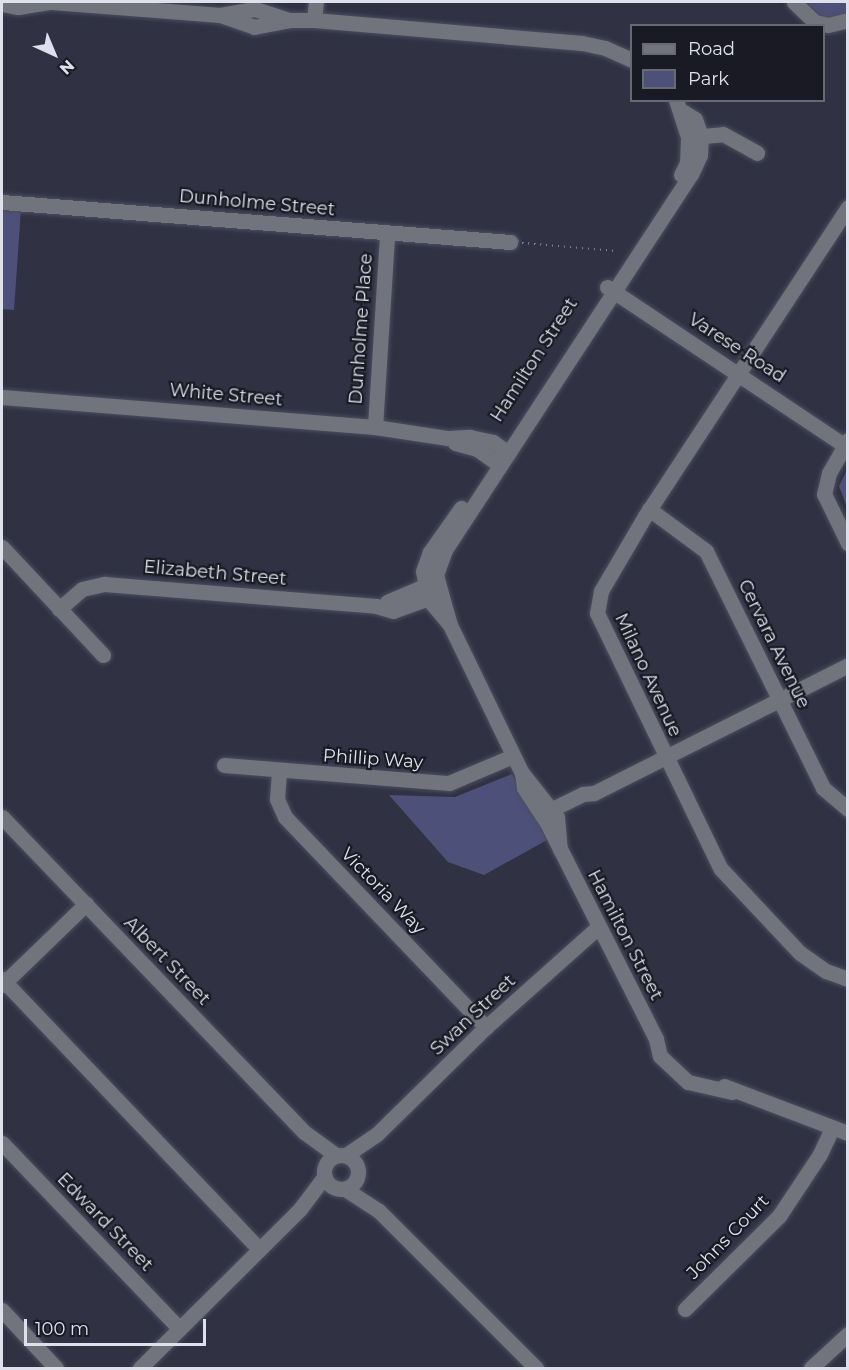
<!DOCTYPE html>
<style>
body{margin:0}
#map{position:relative;width:849px;height:1370px;overflow:hidden;background:#303244;font-family:Montserrat,sans-serif}
div>[style]{position:absolute}
[style*='--x']{left:calc(var(--x)*1px);top:calc(var(--y)*1px);width:calc(var(--w)*1px);rotate:calc(var(--a)*1deg)}
.green>*{inset:0;background:#4d517a}
.path>*{height:2px;margin-top:-1px;transform-origin:0;background:repeating-linear-gradient(90deg,#818392 0 1.5px,transparent 0 6px)}
.roads{filter:drop-shadow(0 0 2px #4c4e5f) drop-shadow(0 0 2px #4c4e5f)}
.minor>*{height:15px;margin:-7.5px;padding:0 7.5px;transform-origin:7.5px;border-radius:7.5px;background:#72747d}
.minor>.ring{margin:-7.5px;padding:0;box-sizing:content-box;background:none;border:15px solid #72747d;border-radius:50%}
span{translate:-50% -50%;white-space:nowrap;text-align:center;line-height:1.15;-webkit-text-stroke:4.5px #191a23;paint-order:stroke}
.street-label{font-size:18px;color:#dee0ec}
.frame{position:absolute;inset:0;border:3px solid #dee0ec;pointer-events:none}
.legend{position:absolute;left:630px;top:24px;width:195px;height:78px;box-sizing:border-box;background:#191a23;border:2px solid #686973;margin:0;padding:8px 10px;list-style:none;font-size:18px;color:#dee0ec}
.legend li{display:flex;align-items:center;gap:12px;height:30px}
.legend b{width:30px;border:2px solid #686973}
.north{position:absolute;left:24px;top:24px;width:60px;height:60px;-webkit-text-stroke:4px #191a23;paint-order:stroke;rotate:136deg;font-size:16px;font-weight:700;line-height:24px;text-align:center;color:#dee0ec}
.north::after{content:'';display:block;margin:auto;width:21px;height:27px;background:#dee0ec;clip-path:polygon(50% 0,100% 100%,50% 72%,0 100%)}
.scale{position:absolute;left:24px;top:1319px;width:182px;height:27px;box-sizing:border-box;border:3px solid #dee0ec;border-top:0;padding-left:8px;font-size:18px;line-height:21px;white-space:nowrap;color:#dee0ec;-webkit-text-stroke:4px #191a23;paint-order:stroke}
</style>
<div id="map">
<div class="green">
<i style="clip-path:polygon(806px 2px,847px 2px,847px 14px,823px 19px)"></i>
<i style="clip-path:polygon(2px 208px,21px 209px,14px 310px,2px 309px)"></i>
<i style="clip-path:polygon(847px 470px,847px 507px,839px 486px)"></i>
<i style="clip-path:polygon(512px 774px,547px 840px,484px 875px,448px 862px,389px 795px,455px 797px)"></i>
</div>
<div class="path">
<i style="--x:522;--y:243;--w:95;--a:4.8"></i>
</div>
<div class="roads">
<div class="minor">
<i style="--x:52;--y:2;--w:169;--a:4.4"></i>
<i style="--x:220;--y:15;--w:36;--a:-10"></i>
<i style="--x:255;--y:9;--w:36;--a:18"></i>
<i style="--x:794;--y:2;--w:29;--a:44"></i>
<i style="--x:815;--y:22;--w:13;--a:13"></i>
<i style="--x:828;--y:25;--w:21;--a:-14"></i>
<i style="--x:2;--y:4;--w:16;--a:11"></i>
<i style="--x:18;--y:7;--w:31;--a:-9"></i>
<i style="--x:220;--y:15;--w:36;--a:19"></i>
<i style="--x:254;--y:27;--w:36;--a:-11"></i>
<i style="--x:289;--y:20;--w:25;--a:0"></i>
<i style="--x:314;--y:20;--w:269;--a:4.9"></i>
<i style="--x:582;--y:43;--w:24;--a:12"></i>
<i style="--x:605;--y:48;--w:30;--a:24"></i>
<i style="--x:314;--y:20;--w:18;--a:-84"></i>
<i style="--x:676;--y:100;--w:39;--a:72"></i>
<i style="--x:688;--y:137;--w:26;--a:92"></i>
<i style="--x:687;--y:163;--w:13;--a:117"></i>
<i style="--x:682;--y:111;--w:15;--a:32"></i>
<i style="--x:695;--y:119;--w:18;--a:71"></i>
<i style="--x:701;--y:136;--w:19;--a:93"></i>
<i style="--x:700;--y:155;--w:21;--a:115"></i>
<i style="--x:691;--y:174;--w:449;--a:123.2"></i>
<i style="--x:445;--y:550;--w:27;--a:110"></i>
<i style="--x:436;--y:575;--w:52;--a:74.4"></i>
<i style="--x:450;--y:625;--w:165;--a:64.1"></i>
<i style="--x:522;--y:773;--w:15;--a:82"></i>
<i style="--x:524;--y:788;--w:42;--a:56.7"></i>
<i style="--x:547;--y:823;--w:242;--a:63.2"></i>
<i style="--x:656;--y:1039;--w:17;--a:77"></i>
<i style="--x:660;--y:1056;--w:38;--a:43"></i>
<i style="--x:688;--y:1082;--w:45;--a:12.8"></i>
<i style="--x:691;--y:137;--w:32;--a:-5"></i>
<i style="--x:723;--y:134;--w:39;--a:29"></i>
<i style="--x:2;--y:202;--w:510;--a:4.5"></i>
<i style="--x:848;--y:207;--w:370;--a:123.3"></i>
<i style="--x:645;--y:516;--w:87;--a:120.4"></i>
<i style="--x:601;--y:591;--w:22;--a:100"></i>
<i style="--x:597;--y:613;--w:284;--a:64.2"></i>
<i style="--x:721;--y:869;--w:115;--a:46.8"></i>
<i style="--x:800;--y:953;--w:32;--a:35"></i>
<i style="--x:826;--y:971;--w:23;--a:20"></i>
<i style="--x:607;--y:287;--w:285;--a:33.7"></i>
<i style="--x:2;--y:397;--w:374;--a:4.6"></i>
<i style="--x:375;--y:427;--w:74;--a:8.6"></i>
<i style="--x:448;--y:438;--w:22;--a:-3"></i>
<i style="--x:470;--y:437;--w:24;--a:12"></i>
<i style="--x:493;--y:442;--w:19;--a:36"></i>
<i style="--x:375;--y:427;--w:193;--a:-86.4"></i>
<i style="--x:848;--y:440;--w:38;--a:120"></i>
<i style="--x:829;--y:473;--w:22;--a:103"></i>
<i style="--x:824;--y:494;--w:55;--a:63.9"></i>
<i style="--x:455;--y:443;--w:23;--a:15"></i>
<i style="--x:477;--y:449;--w:28;--a:35"></i>
<i style="--x:649;--y:509;--w:71;--a:36.4"></i>
<i style="--x:706;--y:551;--w:264;--a:63.7"></i>
<i style="--x:823;--y:788;--w:33;--a:40"></i>
<i style="--x:2;--y:547;--w:148;--a:46.9"></i>
<i style="--x:387;--y:602;--w:39;--a:-23"></i>
<i style="--x:423;--y:587;--w:9;--a:0"></i>
<i style="--x:59;--y:609;--w:30;--a:-41"></i>
<i style="--x:82;--y:589;--w:23;--a:-13"></i>
<i style="--x:104;--y:584;--w:273;--a:4.6"></i>
<i style="--x:376;--y:606;--w:18;--a:16"></i>
<i style="--x:393;--y:611;--w:47;--a:-20"></i>
<i style="--x:450;--y:625;--w:34;--a:-130"></i>
<i style="--x:428;--y:599;--w:28;--a:-100"></i>
<i style="--x:423;--y:571;--w:20;--a:-70"></i>
<i style="--x:430;--y:552;--w:54;--a:-54.8"></i>
<i style="--x:224;--y:765;--w:226;--a:4.6"></i>
<i style="--x:449;--y:783;--w:69;--a:-22.9"></i>
<i style="--x:279;--y:771;--w:28;--a:94"></i>
<i style="--x:277;--y:799;--w:20;--a:66"></i>
<i style="--x:285;--y:817;--w:291;--a:46.3"></i>
<i style="--x:522;--y:773;--w:56;--a:51.5"></i>
<i style="--x:557;--y:817;--w:32;--a:85"></i>
<i style="--x:542;--y:814;--w:46;--a:-26"></i>
<i style="--x:583;--y:794;--w:11;--a:-5"></i>
<i style="--x:594;--y:793;--w:284;--a:-26.7"></i>
<i style="--x:2;--y:817;--w:436;--a:46.2"></i>
<i style="--x:304;--y:1132;--w:39;--a:36"></i>
<i style="--x:2;--y:979;--w:373;--a:46.4"></i>
<i style="--x:2;--y:985;--w:117;--a:-44"></i>
<i style="--x:724;--y:1086;--w:133;--a:20.8"></i>
<i style="--x:2;--y:1143;--w:257;--a:46.3"></i>
<i class="ring" style="left:324px;top:1155px;width:19px;height:19px"></i>
<i style="--x:346;--y:1155;--w:37;--a:-34"></i>
<i style="--x:377;--y:1134;--w:153;--a:-44.5"></i>
<i style="--x:486;--y:1027;--w:149;--a:-41.7"></i>
<i style="--x:345;--y:1189;--w:40;--a:32.9"></i>
<i style="--x:379;--y:1211;--w:222;--a:45"></i>
<i style="--x:685;--y:1309;--w:132;--a:-44.7"></i>
<i style="--x:779;--y:1216;--w:74;--a:-56.5"></i>
<i style="--x:820;--y:1154;--w:29;--a:-65"></i>
<i style="--x:2;--y:1310;--w:79;--a:47"></i>
<i style="--x:140;--y:1368;--w:226;--a:-44.8"></i>
<i style="--x:300;--y:1209;--w:40;--a:-53"></i>
<i style="--x:811;--y:1368;--w:50;--a:-42.6"></i>
</div>
</div>
<div class="street-label">
<span style="left:257px;top:203px;rotate:5deg">Dunholme Street</span>
<span style="left:361px;top:329px;rotate:-86deg">Dunholme Place</span>
<span style="left:737px;top:348px;rotate:33deg">Varese Road</span>
<span style="left:534px;top:360px;rotate:-57deg">Hamilton Street</span>
<span style="left:226px;top:395px;rotate:5deg">White Street</span>
<span style="left:215px;top:573px;rotate:5deg">Elizabeth Street</span>
<span style="left:774px;top:644px;rotate:64deg">Cervara Avenue</span>
<span style="left:648px;top:675px;rotate:65deg">Milano Avenue</span>
<span style="left:373px;top:759px;rotate:4deg">Phillip Way</span>
<span style="left:383px;top:891px;rotate:46deg">Victoria Way</span>
<span style="left:625px;top:935px;rotate:63deg">Hamilton Street</span>
<span style="left:167px;top:961px;rotate:46deg">Albert Street</span>
<span style="left:473px;top:1015px;rotate:-43deg">Swan Street</span>
<span style="left:105px;top:1222px;rotate:46deg">Edward Street</span>
<span style="left:728px;top:1237px;rotate:-46deg">Johns Court</span>
</div>
<div class="frame"></div>
<ul class="legend">
<li><b style="height:8px;background:#72747d"></b>Road</li>
<li><b style="height:16px;background:#4d517a"></b>Park</li>
</ul>
<div class="north">N</div>
<div class="scale">100 m</div>
</div>
